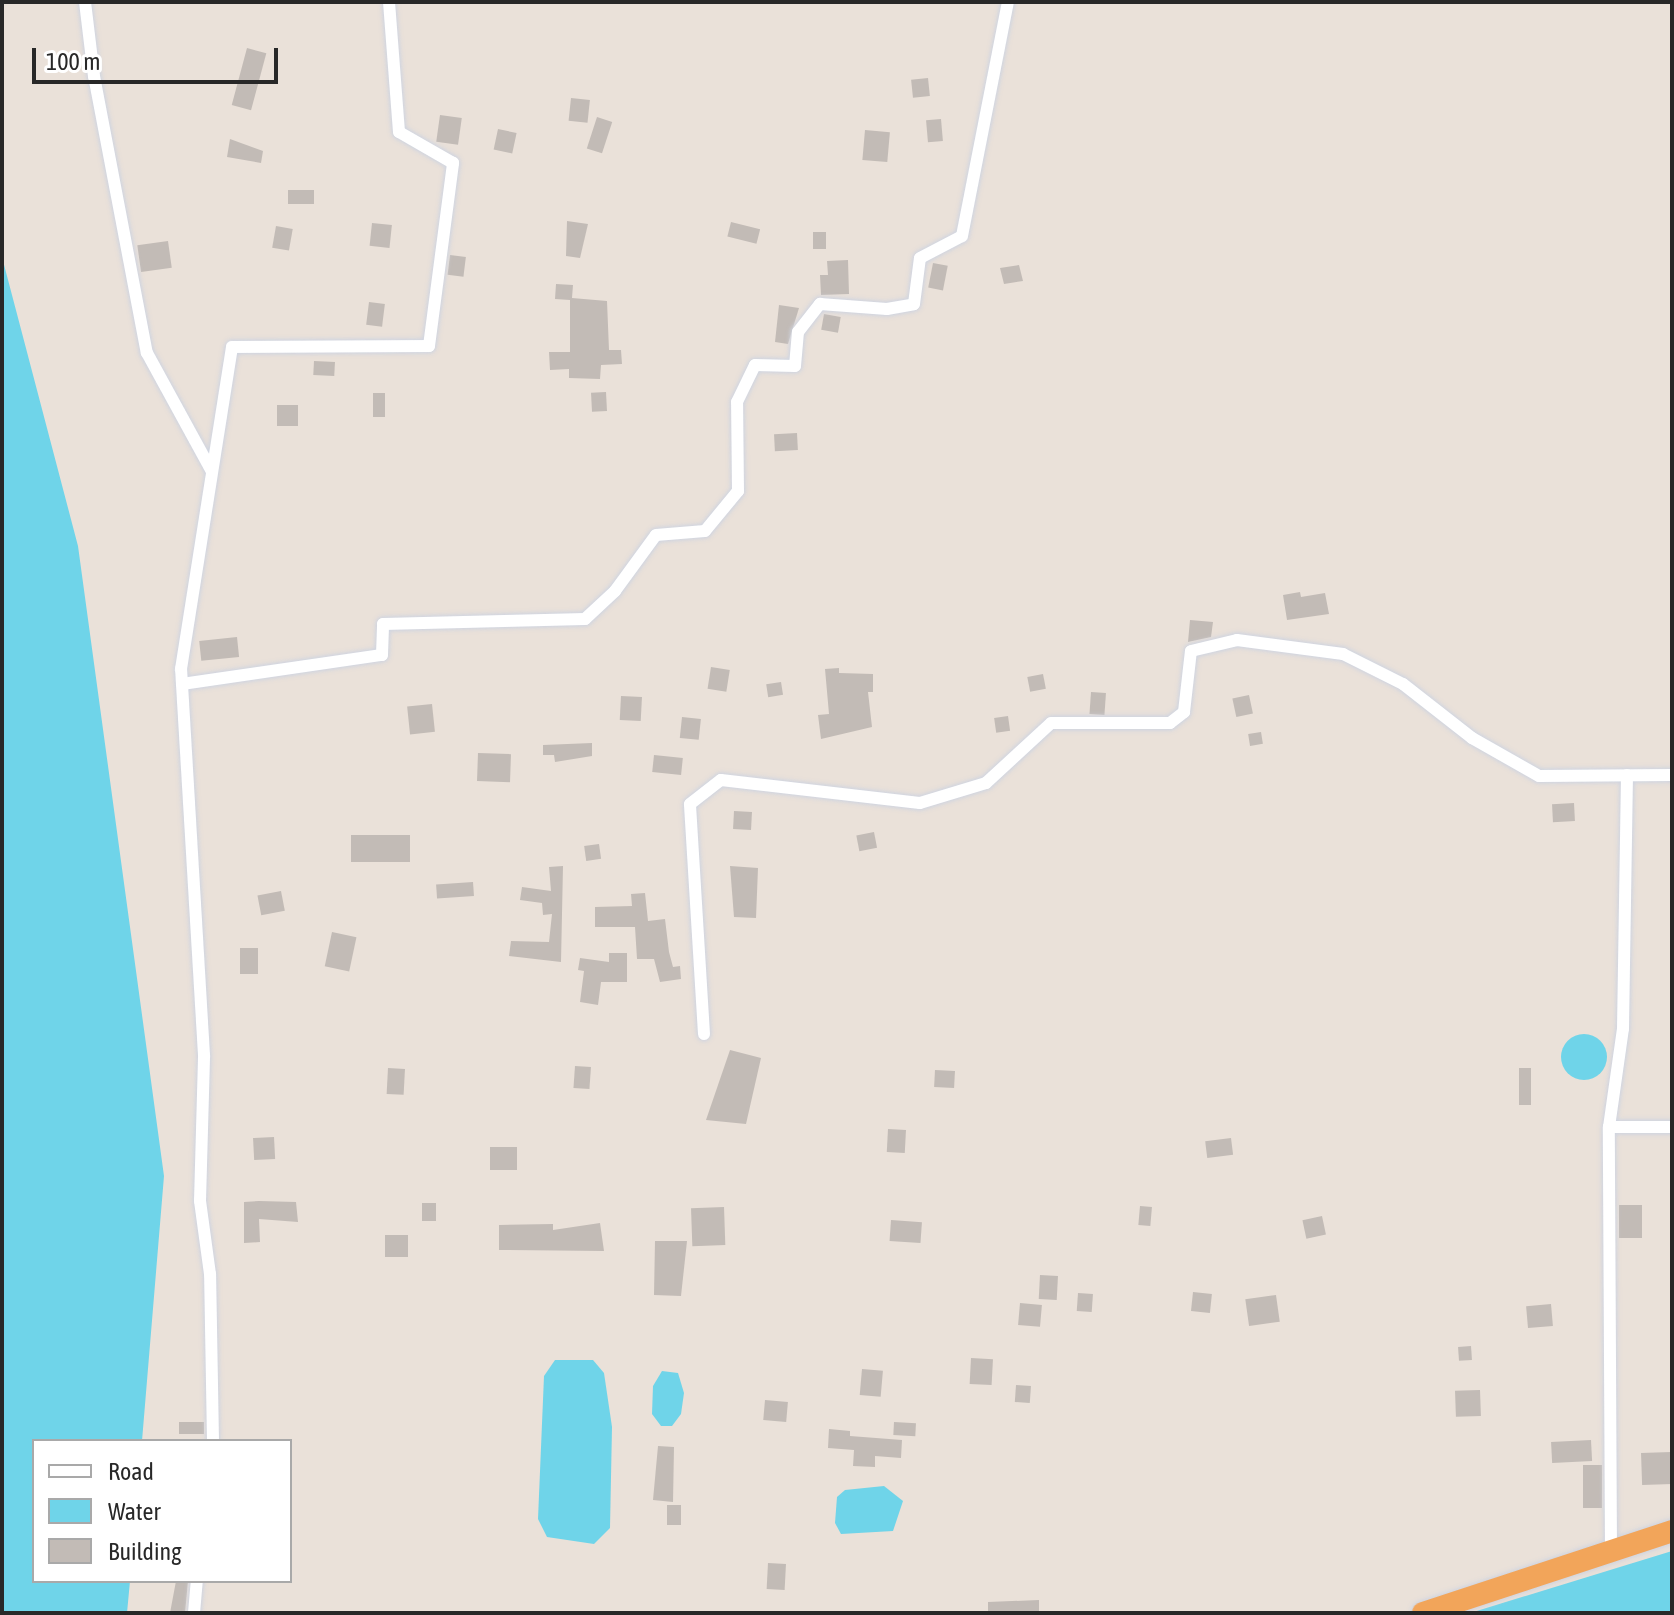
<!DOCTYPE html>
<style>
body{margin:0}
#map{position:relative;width:1674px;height:1615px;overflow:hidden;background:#eae1d9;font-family:"Asap Condensed",sans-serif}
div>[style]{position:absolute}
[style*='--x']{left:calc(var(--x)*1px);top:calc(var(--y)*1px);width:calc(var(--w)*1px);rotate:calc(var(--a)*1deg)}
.water>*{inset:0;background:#6fd4e9}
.round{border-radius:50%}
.building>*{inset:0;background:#c2bbb6;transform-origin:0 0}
.roads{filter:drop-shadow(0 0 2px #cfd4e0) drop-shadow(0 0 2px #cfd4e0)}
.minor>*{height:12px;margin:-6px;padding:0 6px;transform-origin:6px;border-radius:6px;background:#fff}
.trunk>*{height:22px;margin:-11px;padding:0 11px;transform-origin:11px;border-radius:11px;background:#f2a55a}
span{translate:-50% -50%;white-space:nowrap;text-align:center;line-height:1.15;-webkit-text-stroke:8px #fff;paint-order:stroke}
.frame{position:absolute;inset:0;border:4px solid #282828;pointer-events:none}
.legend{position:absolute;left:32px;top:1439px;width:260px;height:144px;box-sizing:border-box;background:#fff;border:2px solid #a9a9a9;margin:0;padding:10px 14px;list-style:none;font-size:24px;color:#282828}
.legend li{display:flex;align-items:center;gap:16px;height:40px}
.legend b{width:40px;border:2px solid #a9a9a9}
.scale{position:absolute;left:32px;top:48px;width:246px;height:36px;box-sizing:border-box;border:4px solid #282828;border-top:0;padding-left:10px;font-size:24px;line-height:28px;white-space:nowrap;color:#282828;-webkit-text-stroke:6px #fff;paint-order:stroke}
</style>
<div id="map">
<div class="water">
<i style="clip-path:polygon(2px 257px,78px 546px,164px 1176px,142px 1441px,34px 1441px,34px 1581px,130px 1581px,127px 1613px,2px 1613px)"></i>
<i class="round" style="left:1561px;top:1034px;width:46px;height:46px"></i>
<i style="clip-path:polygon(555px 1360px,593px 1360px,604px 1373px,612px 1427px,610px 1528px,594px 1544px,547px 1537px,538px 1519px,544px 1376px)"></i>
<i style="clip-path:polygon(662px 1371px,678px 1373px,684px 1393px,681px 1414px,672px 1426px,661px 1426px,652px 1414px,653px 1386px)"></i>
<i style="clip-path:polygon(884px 1486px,903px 1501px,893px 1531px,841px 1534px,835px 1523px,837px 1497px,845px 1490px)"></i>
<i style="clip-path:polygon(1672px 1551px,1672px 1613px,1470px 1613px)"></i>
</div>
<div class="building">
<i style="left:247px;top:48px;width:20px;height:59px;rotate:15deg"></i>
<i style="left:928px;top:78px;width:18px;height:17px;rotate:84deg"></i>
<i style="left:571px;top:98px;width:19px;height:23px;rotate:6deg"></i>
<i style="left:440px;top:115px;width:22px;height:27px;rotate:8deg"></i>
<i style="left:597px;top:117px;width:16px;height:33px;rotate:18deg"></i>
<i style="left:941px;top:119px;width:22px;height:15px;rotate:85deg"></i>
<i style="left:498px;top:129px;width:19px;height:21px;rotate:12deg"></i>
<i style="left:865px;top:130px;width:25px;height:30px;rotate:5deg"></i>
<i style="clip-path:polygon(230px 139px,263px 151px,261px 163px,227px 157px)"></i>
<i style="left:288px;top:190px;width:26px;height:14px"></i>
<i style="clip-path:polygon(567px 221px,588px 224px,580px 258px,566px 256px)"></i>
<i style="left:731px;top:222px;width:30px;height:15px;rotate:14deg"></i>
<i style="left:372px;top:223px;width:20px;height:23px;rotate:6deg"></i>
<i style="left:276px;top:226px;width:17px;height:22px;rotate:10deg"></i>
<i style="left:813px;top:232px;width:13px;height:17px"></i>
<i style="left:168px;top:241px;width:27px;height:31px;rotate:82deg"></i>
<i style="left:450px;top:255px;width:16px;height:20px;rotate:7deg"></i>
<i style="clip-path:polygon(848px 260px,849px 294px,821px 295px,820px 275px,828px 275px,827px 261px)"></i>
<i style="left:933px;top:263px;width:15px;height:25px;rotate:11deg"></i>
<i style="clip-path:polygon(1019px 265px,1023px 281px,1004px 284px,1000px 268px)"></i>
<i style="clip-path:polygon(556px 284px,573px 285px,572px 298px,607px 301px,609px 350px,621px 350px,622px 364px,601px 365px,600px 379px,569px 378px,569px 369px,550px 370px,549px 352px,570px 352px,570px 300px,555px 299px)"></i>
<i style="left:369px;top:302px;width:16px;height:23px;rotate:7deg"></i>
<i style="clip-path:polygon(779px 305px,799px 308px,788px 344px,775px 342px)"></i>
<i style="left:824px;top:314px;width:17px;height:16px;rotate:10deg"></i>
<i style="left:314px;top:361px;width:21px;height:14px;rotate:3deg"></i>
<i style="left:606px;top:392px;width:19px;height:15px;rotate:87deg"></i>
<i style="left:373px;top:393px;width:12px;height:24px"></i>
<i style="left:277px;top:405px;width:21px;height:21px"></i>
<i style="left:797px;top:433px;width:17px;height:23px;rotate:87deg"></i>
<i style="clip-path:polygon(1300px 592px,1301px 597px,1325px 593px,1329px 614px,1287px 620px,1283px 595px)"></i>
<i style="clip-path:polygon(1190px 620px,1213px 622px,1211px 637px,1188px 642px)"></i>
<i style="left:237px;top:637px;width:20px;height:38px;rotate:84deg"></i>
<i style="left:711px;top:667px;width:19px;height:22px;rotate:9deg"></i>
<i style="clip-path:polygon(839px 668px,839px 673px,873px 674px,873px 692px,868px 692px,872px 727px,821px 739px,818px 715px,829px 714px,825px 669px)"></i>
<i style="left:1043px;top:674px;width:15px;height:16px;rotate:79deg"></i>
<i style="left:781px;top:682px;width:13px;height:15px;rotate:81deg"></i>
<i style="left:1091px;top:692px;width:15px;height:22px;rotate:4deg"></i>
<i style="left:1249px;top:695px;width:19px;height:17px;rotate:78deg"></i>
<i style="left:621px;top:696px;width:21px;height:24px;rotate:3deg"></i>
<i style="left:432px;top:704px;width:28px;height:25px;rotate:84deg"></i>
<i style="left:1008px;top:716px;width:15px;height:14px;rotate:82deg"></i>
<i style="left:682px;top:717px;width:19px;height:21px;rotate:6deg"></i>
<i style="left:1261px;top:732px;width:12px;height:13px;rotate:81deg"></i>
<i style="clip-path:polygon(592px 743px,592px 756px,555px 762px,554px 755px,543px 755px,543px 745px)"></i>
<i style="left:478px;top:753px;width:33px;height:28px;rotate:2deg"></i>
<i style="left:654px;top:755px;width:29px;height:17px;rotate:6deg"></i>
<i style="left:1574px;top:803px;width:18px;height:22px;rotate:87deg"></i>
<i style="left:734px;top:811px;width:18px;height:18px;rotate:3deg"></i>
<i style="left:874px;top:832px;width:16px;height:18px;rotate:79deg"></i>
<i style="left:351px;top:835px;width:59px;height:27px"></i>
<i style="left:599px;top:844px;width:15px;height:15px;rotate:82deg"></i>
<i style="clip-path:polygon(563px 866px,561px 962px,509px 956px,511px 941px,549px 942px,552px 914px,543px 915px,542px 903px,520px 900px,522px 887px,551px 891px,549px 867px)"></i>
<i style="clip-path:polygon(730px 866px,758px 868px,756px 918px,734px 917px)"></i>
<i style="left:473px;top:882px;width:14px;height:37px;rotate:86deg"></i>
<i style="left:281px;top:891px;width:20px;height:24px;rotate:79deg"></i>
<i style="clip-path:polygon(645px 893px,648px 921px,665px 919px,669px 952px,673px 967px,680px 966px,681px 979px,660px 982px,654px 959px,637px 959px,635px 927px,595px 927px,595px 907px,632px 906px,631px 894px)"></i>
<i style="left:332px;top:932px;width:25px;height:35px;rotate:12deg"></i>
<i style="left:240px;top:948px;width:18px;height:26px"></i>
<i style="clip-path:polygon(609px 953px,627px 953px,627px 982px,601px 982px,598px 1005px,580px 1002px,584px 971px,578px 970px,580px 958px,609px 962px)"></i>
<i style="clip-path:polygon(730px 1050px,761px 1058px,746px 1124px,706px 1120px)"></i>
<i style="left:575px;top:1066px;width:16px;height:22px;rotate:4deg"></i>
<i style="left:388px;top:1068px;width:17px;height:26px;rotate:3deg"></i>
<i style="left:1519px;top:1068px;width:12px;height:37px"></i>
<i style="left:935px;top:1070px;width:20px;height:17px;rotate:3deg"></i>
<i style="left:888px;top:1129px;width:18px;height:23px;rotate:3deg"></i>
<i style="left:274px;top:1137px;width:22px;height:21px;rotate:87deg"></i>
<i style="left:1231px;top:1138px;width:17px;height:26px;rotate:83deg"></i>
<i style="left:490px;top:1147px;width:27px;height:23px"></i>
<i style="clip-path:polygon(259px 1201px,296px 1202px,298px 1222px,259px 1219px,260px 1242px,244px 1243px,244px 1202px)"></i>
<i style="left:422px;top:1203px;width:14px;height:18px"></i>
<i style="left:1619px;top:1205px;width:23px;height:33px"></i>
<i style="left:1140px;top:1206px;width:12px;height:19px;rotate:5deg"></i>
<i style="left:724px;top:1207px;width:38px;height:33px;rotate:88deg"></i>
<i style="left:1322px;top:1216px;width:19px;height:20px;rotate:78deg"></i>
<i style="left:891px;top:1220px;width:31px;height:21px;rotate:4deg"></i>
<i style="clip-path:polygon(600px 1223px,604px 1251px,499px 1250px,499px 1225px,553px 1224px,553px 1230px)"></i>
<i style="left:385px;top:1235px;width:23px;height:22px"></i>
<i style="clip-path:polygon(655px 1241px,687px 1241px,681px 1296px,654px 1295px)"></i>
<i style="left:1040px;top:1275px;width:18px;height:24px;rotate:3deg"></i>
<i style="left:1193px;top:1292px;width:19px;height:19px;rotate:6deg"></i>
<i style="left:1078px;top:1293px;width:15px;height:18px;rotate:4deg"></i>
<i style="left:1276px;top:1295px;width:27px;height:31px;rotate:82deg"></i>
<i style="left:1020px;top:1303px;width:22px;height:22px;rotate:5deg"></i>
<i style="left:1551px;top:1304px;width:22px;height:25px;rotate:85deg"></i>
<i style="left:1471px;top:1346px;width:14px;height:13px;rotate:86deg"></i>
<i style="left:971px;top:1358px;width:22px;height:26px;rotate:3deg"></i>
<i style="left:862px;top:1369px;width:21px;height:26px;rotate:5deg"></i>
<i style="left:1016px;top:1385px;width:15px;height:17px;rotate:4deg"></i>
<i style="left:1480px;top:1390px;width:26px;height:25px;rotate:88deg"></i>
<i style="left:765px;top:1400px;width:23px;height:20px;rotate:5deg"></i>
<i style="left:204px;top:1422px;width:12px;height:25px;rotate:90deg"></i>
<i style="left:894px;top:1422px;width:22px;height:13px;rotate:3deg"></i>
<i style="clip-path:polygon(829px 1429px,850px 1431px,850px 1436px,902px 1440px,901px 1458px,875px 1456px,875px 1467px,853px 1466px,854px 1450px,828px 1448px)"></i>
<i style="left:1591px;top:1440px;width:21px;height:40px;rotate:87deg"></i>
<i style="clip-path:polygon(658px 1446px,674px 1447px,673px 1502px,653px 1500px)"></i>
<i style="left:1671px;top:1452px;width:32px;height:30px;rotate:88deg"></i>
<i style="left:1583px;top:1465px;width:19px;height:43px"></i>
<i style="left:667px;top:1505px;width:14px;height:20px"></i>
<i style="left:768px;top:1563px;width:18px;height:26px;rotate:3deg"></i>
<i style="clip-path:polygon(176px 1581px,188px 1581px,185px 1613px,170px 1613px)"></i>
<i style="clip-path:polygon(1039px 1600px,1039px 1613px,988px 1613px,988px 1602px)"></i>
</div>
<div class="roads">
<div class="minor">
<i style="--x:85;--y:2;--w:75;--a:83.1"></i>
<i style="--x:94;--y:76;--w:282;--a:79.2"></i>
<i style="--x:147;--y:353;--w:133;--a:61.3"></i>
<i style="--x:182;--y:684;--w:202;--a:-8.3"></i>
<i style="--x:382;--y:655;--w:31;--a:-88"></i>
<i style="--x:383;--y:624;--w:202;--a:-1.4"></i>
<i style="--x:585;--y:619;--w:41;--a:-43"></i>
<i style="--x:615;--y:591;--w:69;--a:-53.8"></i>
<i style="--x:656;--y:535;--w:49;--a:-4.7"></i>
<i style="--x:705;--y:531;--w:52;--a:-50.5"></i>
<i style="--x:738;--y:491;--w:89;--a:-90.6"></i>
<i style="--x:737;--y:402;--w:41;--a:-64.1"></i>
<i style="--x:755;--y:365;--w:40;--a:1.4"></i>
<i style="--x:795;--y:366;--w:34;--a:-85"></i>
<i style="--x:798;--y:332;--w:36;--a:-52"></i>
<i style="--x:820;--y:304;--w:67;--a:4.3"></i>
<i style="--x:887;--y:309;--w:27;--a:-10"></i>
<i style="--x:914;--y:304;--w:46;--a:-82.6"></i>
<i style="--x:920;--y:258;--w:47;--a:-27.6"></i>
<i style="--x:962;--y:236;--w:238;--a:-78.9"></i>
<i style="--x:704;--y:1034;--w:230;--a:-93.5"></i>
<i style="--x:690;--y:804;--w:39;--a:-38"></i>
<i style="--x:721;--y:780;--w:200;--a:6.6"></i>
<i style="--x:920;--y:803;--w:69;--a:-16.9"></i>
<i style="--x:986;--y:783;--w:88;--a:-42.7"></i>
<i style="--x:1051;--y:723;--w:119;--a:0"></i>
<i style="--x:1170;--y:723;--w:18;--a:-38"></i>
<i style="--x:1184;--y:712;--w:61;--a:-83.5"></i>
<i style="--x:1191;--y:651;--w:47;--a:-13.4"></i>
<i style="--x:1237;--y:640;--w:107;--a:7.5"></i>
<i style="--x:1343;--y:654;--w:67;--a:26.6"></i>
<i style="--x:1403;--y:684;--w:88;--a:38"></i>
<i style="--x:1472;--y:738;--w:77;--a:29.6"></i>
<i style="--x:1539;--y:776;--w:133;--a:-0.4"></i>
<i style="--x:1609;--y:1127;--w:63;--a:0"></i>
<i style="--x:213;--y:1441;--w:167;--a:-91"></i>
<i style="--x:210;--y:1274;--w:74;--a:-97.8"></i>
<i style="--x:200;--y:1201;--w:146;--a:-88.4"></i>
<i style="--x:204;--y:1055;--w:387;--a:-93.4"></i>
<i style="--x:181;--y:669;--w:326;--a:-81"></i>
<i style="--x:232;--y:347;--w:197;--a:-0.3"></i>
<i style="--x:429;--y:346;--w:185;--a:-82.5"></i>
<i style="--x:453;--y:163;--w:62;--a:-150.1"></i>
<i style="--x:399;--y:132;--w:130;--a:-94.4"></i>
<i style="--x:1611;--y:1551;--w:424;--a:-90.3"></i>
<i style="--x:1609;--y:1127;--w:99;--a:-81.9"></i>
<i style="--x:1623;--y:1029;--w:254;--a:-89.1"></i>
<i style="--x:194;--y:1613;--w:32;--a:-85"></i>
</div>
<div class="trunk">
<i style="--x:1423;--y:1613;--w:262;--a:-18.2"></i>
</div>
</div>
<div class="frame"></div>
<ul class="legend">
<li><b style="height:10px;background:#fff"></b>Road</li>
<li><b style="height:22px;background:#6fd4e9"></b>Water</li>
<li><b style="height:22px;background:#c2bbb6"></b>Building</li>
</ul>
<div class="scale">100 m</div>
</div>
